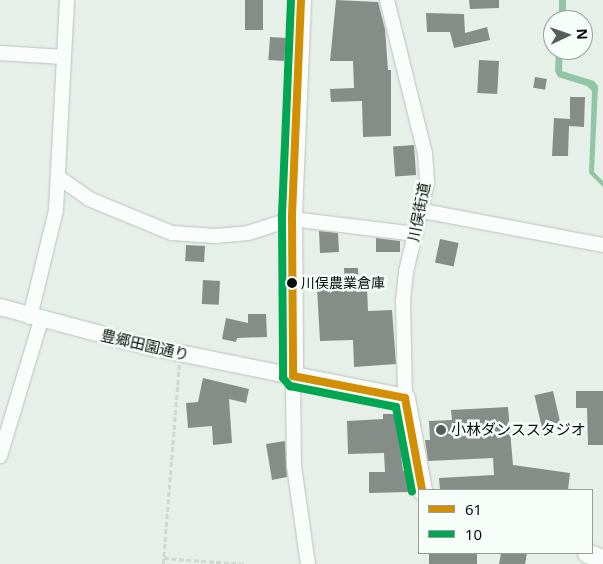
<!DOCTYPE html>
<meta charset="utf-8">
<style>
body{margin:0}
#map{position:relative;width:603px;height:564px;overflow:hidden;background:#e6f0e9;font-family:"Noto Sans","Noto Sans JP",sans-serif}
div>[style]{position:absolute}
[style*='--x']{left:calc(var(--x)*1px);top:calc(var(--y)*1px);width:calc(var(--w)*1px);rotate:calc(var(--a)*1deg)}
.water>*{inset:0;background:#91c5a6;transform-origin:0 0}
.building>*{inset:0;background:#868d88;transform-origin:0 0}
.path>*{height:2.5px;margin-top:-1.25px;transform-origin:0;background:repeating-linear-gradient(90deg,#d2d6d4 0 5px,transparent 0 7.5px)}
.roads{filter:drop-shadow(0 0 1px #bbc2bd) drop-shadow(0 0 1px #bbc2bd)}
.minor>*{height:14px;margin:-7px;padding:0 7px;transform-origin:7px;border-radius:7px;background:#fbfdfc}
.tertiary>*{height:16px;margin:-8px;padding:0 8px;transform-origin:8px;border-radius:8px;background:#fbfdfc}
.secondary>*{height:19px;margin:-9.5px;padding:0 9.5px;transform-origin:9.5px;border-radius:9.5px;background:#fbfdfc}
.bus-1>*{height:8px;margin:-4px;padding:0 4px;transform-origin:4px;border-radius:4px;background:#d38f02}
.bus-2>*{height:8px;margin:-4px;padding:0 4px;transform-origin:4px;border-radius:4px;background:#00a651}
.dots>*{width:14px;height:14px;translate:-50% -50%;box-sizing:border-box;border:2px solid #f7fef9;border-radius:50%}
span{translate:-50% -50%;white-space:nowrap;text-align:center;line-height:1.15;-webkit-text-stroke:5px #f7fef9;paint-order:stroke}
.bus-label{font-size:14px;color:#080e0a}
.left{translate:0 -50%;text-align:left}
.street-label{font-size:15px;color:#080e0a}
.poi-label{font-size:15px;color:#080e0a}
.legend{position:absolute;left:418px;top:489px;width:175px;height:65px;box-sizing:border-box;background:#f7fef9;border:1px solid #979e99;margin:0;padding:6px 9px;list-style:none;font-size:15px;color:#080e0a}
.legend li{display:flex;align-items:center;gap:10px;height:25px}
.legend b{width:25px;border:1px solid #979e99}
.north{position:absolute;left:543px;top:10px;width:50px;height:50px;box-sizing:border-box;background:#f7fef9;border:1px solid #979e99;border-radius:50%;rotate:87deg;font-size:14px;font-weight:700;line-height:20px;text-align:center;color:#080e0a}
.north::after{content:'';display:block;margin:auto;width:18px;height:22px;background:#565d58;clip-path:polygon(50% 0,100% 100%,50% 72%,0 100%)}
</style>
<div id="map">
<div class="water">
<i style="left:559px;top:0;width:7px;height:20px"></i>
<i style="clip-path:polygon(556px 50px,563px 50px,562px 71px,594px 81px,598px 86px,594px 172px,603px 181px,603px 187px,589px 173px,592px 91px,587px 86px,558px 77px,555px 71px)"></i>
</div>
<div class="building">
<i style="left:245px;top:0;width:18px;height:30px"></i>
<i style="clip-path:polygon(336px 0,378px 2px,385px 29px,388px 70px,391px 70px,391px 136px,363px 137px,362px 101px,331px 102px,330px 89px,354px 88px,353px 61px,330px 61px)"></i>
<i style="clip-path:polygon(469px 0,499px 0,499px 8px,470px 9px)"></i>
<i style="clip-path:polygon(426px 13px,464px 14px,465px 33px,487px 27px,490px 40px,454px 48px,450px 32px,427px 32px)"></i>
<i style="left:270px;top:37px;width:16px;height:23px;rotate:4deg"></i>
<i style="left:479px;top:60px;width:20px;height:33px;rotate:3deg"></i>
<i style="left:535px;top:77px;width:12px;height:11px;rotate:9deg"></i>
<i style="clip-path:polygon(570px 97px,585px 97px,584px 127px,569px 126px,568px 156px,552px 156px,554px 118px,570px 119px)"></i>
<i style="left:414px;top:145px;width:30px;height:21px;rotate:86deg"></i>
<i style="clip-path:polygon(319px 231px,338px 233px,339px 252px,320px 253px)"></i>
<i style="clip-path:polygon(376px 238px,400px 241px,400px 252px,376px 252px)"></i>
<i style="left:440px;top:239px;width:19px;height:24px;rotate:12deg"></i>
<i style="left:186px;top:245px;width:19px;height:16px;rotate:3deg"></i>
<i style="clip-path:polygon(344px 268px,358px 268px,359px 288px,367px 288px,368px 311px,392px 310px,396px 364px,354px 367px,353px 340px,320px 341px,317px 288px,345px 287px)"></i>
<i style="left:203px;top:280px;width:17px;height:24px;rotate:3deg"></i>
<i style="clip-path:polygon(248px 314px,266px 314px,267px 337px,237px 338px,236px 342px,222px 339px,226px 318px,248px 323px)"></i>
<i style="clip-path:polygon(203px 378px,249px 389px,246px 403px,229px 399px,232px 443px,213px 445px,212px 426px,188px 428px,186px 403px,198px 402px)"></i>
<i style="left:553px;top:391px;width:32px;height:19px;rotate:77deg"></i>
<i style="clip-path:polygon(576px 391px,603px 391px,603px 445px,588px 445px,587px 408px,576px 408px)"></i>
<i style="clip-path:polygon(508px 407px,513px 465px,570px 473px,568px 490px,440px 490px,439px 478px,494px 475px,493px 458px,428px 461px,425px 440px,430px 440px,429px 421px,452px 420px,451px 410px)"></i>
<i style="clip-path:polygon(383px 414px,396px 414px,403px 471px,407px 471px,409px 492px,369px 493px,369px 472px,385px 472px,384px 453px,348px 454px,347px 421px,383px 419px)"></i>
<i style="clip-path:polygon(285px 441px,287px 477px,272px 480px,266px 444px)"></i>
<i style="left:429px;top:553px;width:48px;height:11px"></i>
<i style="clip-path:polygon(501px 553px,527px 553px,525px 564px,499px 564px)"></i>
</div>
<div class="path">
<i style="--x:164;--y:558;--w:82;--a:4.2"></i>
<i style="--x:163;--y:564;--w:200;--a:-85.4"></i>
</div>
<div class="roads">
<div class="minor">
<i style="--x:387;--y:0;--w:158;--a:76.1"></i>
<i style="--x:425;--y:153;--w:30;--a:86"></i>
<i style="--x:427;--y:183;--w:91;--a:103.3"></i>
<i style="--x:406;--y:272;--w:29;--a:96"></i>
<i style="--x:403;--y:301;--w:97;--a:88.8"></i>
<i style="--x:0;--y:53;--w:64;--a:3.6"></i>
<i style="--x:58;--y:177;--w:38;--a:35"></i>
<i style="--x:89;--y:199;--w:90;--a:22.3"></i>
<i style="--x:172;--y:233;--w:43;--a:4"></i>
<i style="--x:215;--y:236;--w:33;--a:-5"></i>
<i style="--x:248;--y:233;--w:46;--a:-17.7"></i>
<i style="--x:292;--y:219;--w:125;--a:6.9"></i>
<i style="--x:423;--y:211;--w:183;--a:10.7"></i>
<i style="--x:30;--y:317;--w:110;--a:-76.3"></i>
<i style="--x:56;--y:210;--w:210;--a:-87"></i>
<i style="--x:293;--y:376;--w:90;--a:89.4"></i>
<i style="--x:294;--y:466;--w:99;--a:81.9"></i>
<i style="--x:0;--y:456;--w:142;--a:-73.2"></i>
</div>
<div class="tertiary">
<i style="--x:0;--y:307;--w:150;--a:15.1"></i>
<i style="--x:145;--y:346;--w:151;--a:11.5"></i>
</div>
<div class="secondary">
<i style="--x:301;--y:0;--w:219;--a:92.4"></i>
<i style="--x:292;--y:219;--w:157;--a:89.6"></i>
<i style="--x:293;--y:376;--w:114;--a:11.1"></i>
<i style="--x:405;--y:398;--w:94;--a:79.5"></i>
<i style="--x:587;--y:553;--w:17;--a:21"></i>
</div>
</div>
<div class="bus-1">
<i style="--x:301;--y:0;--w:219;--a:92.4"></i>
<i style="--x:292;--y:219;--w:157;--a:89.6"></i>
<i style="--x:293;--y:376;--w:114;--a:11.1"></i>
<i style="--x:405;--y:398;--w:94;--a:79.5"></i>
</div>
<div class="bus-2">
<i style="--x:291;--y:0;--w:219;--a:92.4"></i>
<i style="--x:282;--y:219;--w:159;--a:89.6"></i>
<i style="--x:283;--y:378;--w:11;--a:49"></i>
<i style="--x:290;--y:386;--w:108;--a:11.2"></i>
<i style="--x:396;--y:407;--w:86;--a:79.3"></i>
</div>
<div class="dots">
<i style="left:292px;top:283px;background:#080e0a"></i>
<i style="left:441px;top:430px;background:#565d58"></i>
</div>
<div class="bus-label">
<span class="left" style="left:301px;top:283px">川俣農業倉庫</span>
</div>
<div class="street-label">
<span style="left:419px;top:212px;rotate:-79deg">川俣街道</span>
<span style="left:145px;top:345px;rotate:13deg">豊郷田園通り</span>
</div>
<div class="poi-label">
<span class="left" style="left:451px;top:430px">小林ダンススタジオ</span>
</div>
<ul class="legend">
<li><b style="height:6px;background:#d38f02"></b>61</li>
<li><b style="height:6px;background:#00a651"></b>10</li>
</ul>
<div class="north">N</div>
</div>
